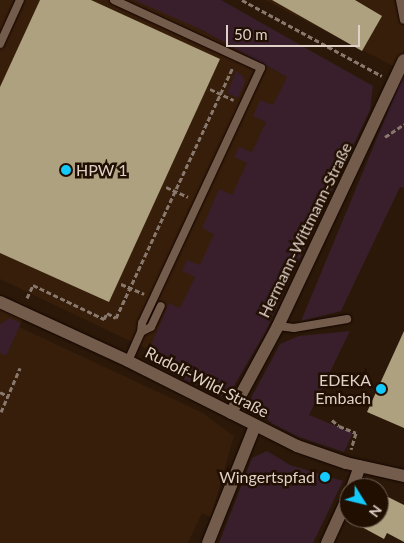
<!DOCTYPE html>
<meta charset="utf-8">
<style>
body{margin:0}
#map{position:relative;width:404px;height:543px;overflow:hidden;background:#2b1809;font-family:Lato,sans-serif}
div>[style]{position:absolute}
[style*='--x']{left:calc(var(--x)*1px);top:calc(var(--y)*1px);width:calc(var(--w)*1px);rotate:calc(var(--a)*1deg)}
.built>*{inset:0;background:#371e0a}
.green>*{inset:0;background:#381f2b}
.building>*{inset:0;background:#ada17f}
.path>*{height:3px;margin-top:-1.5px;transform-origin:0;background:repeating-linear-gradient(90deg,#89786d 0 5px,transparent 0 7.5px)}
.roads{filter:drop-shadow(0 0 1px #130400) drop-shadow(0 0 1px #130400)}
.service>*{height:8px;margin:-4px;padding:0 4px;transform-origin:4px;border-radius:4px;background:#735c4b}
.minor>*{height:12px;margin:-6px;padding:0 6px;transform-origin:6px;border-radius:6px;background:#735c4b}
.tertiary>*{height:12px;margin:-6px;padding:0 6px;transform-origin:6px;border-radius:6px;background:#735c4b}
.dots>*{width:14px;height:14px;translate:-50% -50%;box-sizing:border-box;border:2px solid #210f02;border-radius:50%}
span{translate:-50% -50%;white-space:nowrap;text-align:center;line-height:1.15;-webkit-text-stroke:5px #210f02;paint-order:stroke}
.poi-label{font-size:16px;color:#dfd1c8}
.left{translate:0 -50%;text-align:left}
.right{translate:-100% -50%;text-align:right}
.street-label{font-size:16px;color:#dfd1c8}
.north{position:absolute;left:339px;top:478px;width:50px;height:50px;box-sizing:border-box;background:#210f02;border:1px solid #6d5d51;border-radius:50%;rotate:126deg;font-size:14px;font-weight:700;line-height:20px;text-align:center;color:#dfd1c8}
.north::after{content:'';display:block;margin:auto;width:18px;height:22px;background:#14cafb;clip-path:polygon(50% 0,100% 100%,50% 72%,0 100%)}
.scale{position:absolute;left:226px;top:25px;width:134px;height:22px;box-sizing:border-box;border:2px solid #dfd1c8;border-top:0;padding-left:6px;font-size:15px;line-height:18px;white-space:nowrap;color:#dfd1c8;-webkit-text-stroke:4px #210f02;paint-order:stroke}
</style>
<div id="map">
<div class="built">
<i style="clip-path:polygon(0 0,146px 0,351px 112px,222px 385px,0 279px)"></i>
<i style="clip-path:polygon(265px 0,404px 0,404px 51px,397px 68px)"></i>
<i style="clip-path:polygon(0 302px,26px 314px,19px 327px,201px 412px,234px 436px,211px 517px,202px 513px,188px 543px,0 543px)"></i>
</div>
<div class="green">
<i style="clip-path:polygon(134px 0,221px 0,373px 86px,370px 110px,265px 333px,231px 391px,220px 397px,157px 366px,149px 350px,169px 303px,180px 308px,195px 277px,182px 271px,187px 260px,200px 265px,214px 234px,202px 228px,219px 189px,232px 195px,247px 163px,234px 157px,239px 147px,252px 152px,266px 122px,253px 116px,260px 100px,273px 105px,287px 77px,200px 29px)"></i>
<i style="clip-path:polygon(236px 71px,243px 76px,245px 82px,238px 98px,227px 93px)"></i>
<i style="clip-path:polygon(404px 73px,404px 188px,400px 187px,341px 311px,301px 321px)"></i>
<i style="clip-path:polygon(10px 318px,21px 323px,6px 356px,0 353px,0 324px)"></i>
<i style="clip-path:polygon(350px 331px,309px 415px,353px 433px,344px 452px,299px 437px,273px 424px,255px 410px,251px 398px,280px 344px,299px 336px)"></i>
<i style="clip-path:polygon(267px 451px,290px 465px,343px 481px,313px 543px,219px 543px,252px 458px)"></i>
</div>
<div class="building">
<i style="clip-path:polygon(40px 0,91px 0,220px 59px,109px 302px,0 253px,0 87px)"></i>
<i style="clip-path:polygon(272px 0,355px 0,382px 16px,362px 51px)"></i>
<i style="clip-path:polygon(404px 331px,404px 428px,367px 412px)"></i>
<i style="clip-path:polygon(379px 497px,386px 501px,388px 497px,404px 505px,404px 542px,387px 533px,384px 539px,347px 519px,379px 518px)"></i>
</div>
<div class="path">
<i style="--x:242;--y:0;--w:159;--a:28.5"></i>
<i style="--x:210;--y:89;--w:26;--a:25"></i>
<i style="--x:385;--y:137;--w:23;--a:-34"></i>
<i style="--x:166;--y:187;--w:24;--a:24"></i>
<i style="--x:121;--y:284;--w:25;--a:23"></i>
<i style="--x:27;--y:298;--w:14;--a:-65"></i>
<i style="--x:33;--y:285;--w:79;--a:25.6"></i>
<i style="--x:104;--y:319;--w:7;--a:-63"></i>
<i style="--x:107;--y:313;--w:10;--a:29"></i>
<i style="--x:116;--y:318;--w:277;--a:-65"></i>
<i style="--x:0;--y:392;--w:9;--a:27"></i>
<i style="--x:1;--y:412;--w:48;--a:-66.6"></i>
<i style="--x:332;--y:420;--w:9;--a:41"></i>
<i style="--x:339;--y:426;--w:18;--a:22"></i>
<i style="--x:356;--y:433;--w:17;--a:107"></i>
</div>
<div class="roads">
<div class="service">
<i style="--x:114;--y:0;--w:162;--a:24.8"></i>
<i style="--x:261;--y:68;--w:281;--a:115"></i>
<i style="--x:142;--y:323;--w:9;--a:96"></i>
<i style="--x:141;--y:332;--w:32;--a:114"></i>
<i style="--x:400;--y:0;--w:20;--a:79"></i>
<i style="--x:0;--y:44;--w:48;--a:-65.6"></i>
<i style="--x:278;--y:326;--w:16;--a:7"></i>
<i style="--x:294;--y:328;--w:54;--a:-9.6"></i>
<i style="--x:141;--y:332;--w:11;--a:-27"></i>
<i style="--x:151;--y:327;--w:23;--a:-65"></i>
</div>
<div class="minor">
<i style="--x:231;--y:413;--w:99;--a:-61.6"></i>
<i style="--x:278;--y:326;--w:294;--a:-64.7"></i>
<i style="--x:352;--y:488;--w:23;--a:-70"></i>
<i style="--x:208;--y:543;--w:126;--a:-68.1"></i>
<i style="--x:327;--y:543;--w:53;--a:-65.4"></i>
</div>
<div class="tertiary">
<i style="--x:0;--y:302;--w:141;--a:24.7"></i>
<i style="--x:128;--y:361;--w:189;--a:26.7"></i>
<i style="--x:297;--y:446;--w:52;--a:19.1"></i>
<i style="--x:346;--y:463;--w:59;--a:12.6"></i>
</div>
</div>
<div class="dots">
<i style="left:66px;top:170px;background:#14cafb"></i>
<i style="left:381px;top:389px;background:#14cafb"></i>
<i style="left:325px;top:477px;background:#14cafb"></i>
</div>
<div class="poi-label">
<span class="left" style="left:76px;top:170px">HPW 1</span>
<span class="right" style="left:371px;top:389px">EDEKA<br>Embach</span>
<span class="right" style="left:315px;top:477px">Wingertspfad</span>
</div>
<div class="street-label">
<span style="left:305px;top:230px;rotate:-64deg">Hermann-Wittmann-Straße</span>
<span style="left:207px;top:382px;rotate:27deg">Rudolf-Wild-Straße</span>
</div>
<div class="north">N</div>
<div class="scale">50 m</div>
</div>
